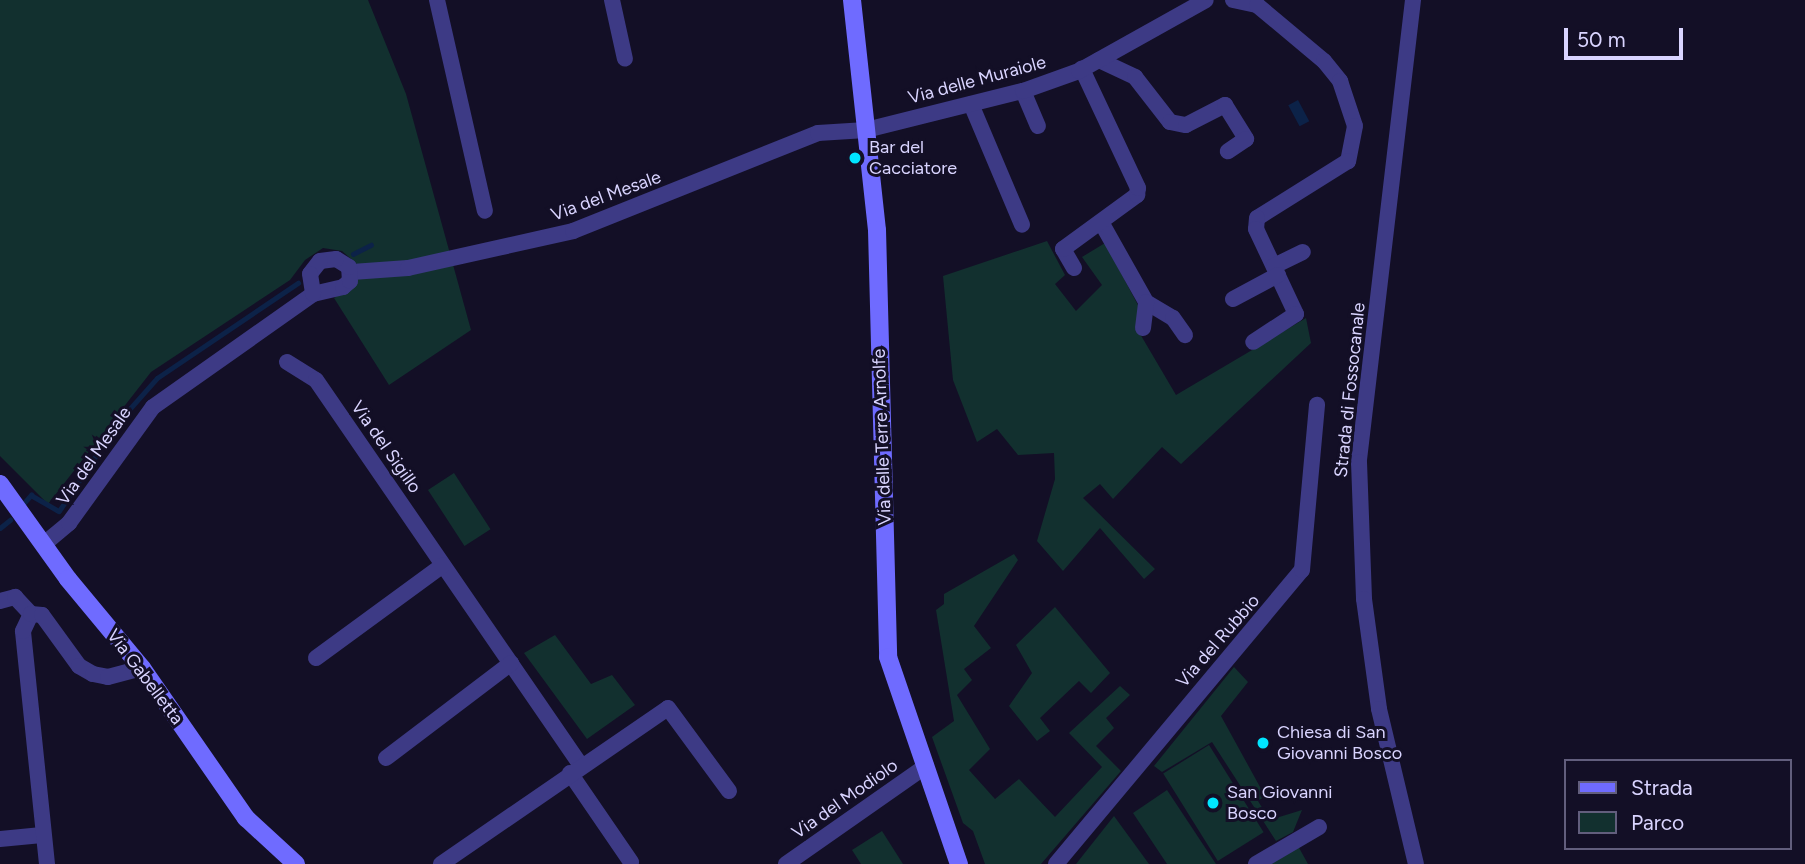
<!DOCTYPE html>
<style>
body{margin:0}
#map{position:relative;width:1805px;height:864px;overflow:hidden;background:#130f26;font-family:Figtree,sans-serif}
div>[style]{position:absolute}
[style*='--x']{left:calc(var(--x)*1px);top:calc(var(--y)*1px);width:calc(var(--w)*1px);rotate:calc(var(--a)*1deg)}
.green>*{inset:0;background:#12302f;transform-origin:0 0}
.water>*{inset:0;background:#0c2248;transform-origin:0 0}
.stream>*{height:4.5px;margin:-2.25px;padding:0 2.25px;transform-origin:2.25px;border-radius:2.25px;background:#0c2248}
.street>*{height:16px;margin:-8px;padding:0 8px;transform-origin:8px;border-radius:8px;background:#3d3a85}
.secondary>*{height:18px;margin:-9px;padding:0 9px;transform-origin:9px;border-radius:9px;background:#6f6bff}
.dots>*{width:19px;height:19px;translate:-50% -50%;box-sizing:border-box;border:4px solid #130f26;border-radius:50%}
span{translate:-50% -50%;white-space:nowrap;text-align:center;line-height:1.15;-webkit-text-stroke:6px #130f26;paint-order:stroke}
.street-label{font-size:18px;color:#d9d4ff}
.poi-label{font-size:18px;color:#d9d4ff}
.left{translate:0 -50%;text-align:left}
.legend{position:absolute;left:1564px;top:759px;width:228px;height:91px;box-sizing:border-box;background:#130f26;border:2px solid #625e7d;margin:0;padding:9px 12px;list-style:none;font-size:21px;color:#d9d4ff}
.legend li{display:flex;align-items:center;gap:14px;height:35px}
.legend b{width:35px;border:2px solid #625e7d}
.scale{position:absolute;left:1564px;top:28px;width:119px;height:32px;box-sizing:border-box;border:4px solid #d9d4ff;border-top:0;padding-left:9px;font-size:21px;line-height:24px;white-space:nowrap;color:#d9d4ff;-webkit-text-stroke:5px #130f26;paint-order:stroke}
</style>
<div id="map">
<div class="green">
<i style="clip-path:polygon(0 0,368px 0,406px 94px,471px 330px,389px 385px,334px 298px,358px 282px,358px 265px,342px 251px,323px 248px,305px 260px,290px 280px,151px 372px,48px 504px,0 456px)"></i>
<i style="clip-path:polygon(1047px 241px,1065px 275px,1055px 284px,1076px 311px,1102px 285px,1082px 257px,1105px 243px,1139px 307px,1136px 327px,1176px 395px,1306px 318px,1311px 343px,1181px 464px,1162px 447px,1113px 499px,1100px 484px,1083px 498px,1155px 569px,1144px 579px,1100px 528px,1063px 571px,1037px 541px,1055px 479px,1054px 453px,1018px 455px,997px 429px,977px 442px,953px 380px,943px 276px)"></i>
<i style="left:454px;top:473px;width:67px;height:31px;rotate:57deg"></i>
<i style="clip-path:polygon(1014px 554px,1018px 560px,974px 626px,991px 648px,964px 669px,972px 680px,957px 695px,990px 749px,969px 770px,995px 799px,1019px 779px,1055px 817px,1102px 767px,1069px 733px,1120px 686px,1130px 695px,1106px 718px,1114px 728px,1096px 746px,1121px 771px,1041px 864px,985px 864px,973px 831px,963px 823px,932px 737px,954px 721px,936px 610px,944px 604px,944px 594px)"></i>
<i style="clip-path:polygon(1055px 607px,1110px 673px,1091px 693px,1079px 681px,1040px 718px,1050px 731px,1037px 741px,1009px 706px,1032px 673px,1016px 645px)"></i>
<i style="clip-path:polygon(555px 635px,591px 684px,612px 675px,635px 705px,587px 739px,524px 653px)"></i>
<i style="clip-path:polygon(1234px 667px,1248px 682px,1221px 716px,1265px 796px,1258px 801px,1266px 814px,1276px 818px,1302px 810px,1293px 832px,1276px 841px,1212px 742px,1162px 772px,1154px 766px)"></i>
<i style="left:1209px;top:745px;width:103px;height:54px;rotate:58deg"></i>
<i style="clip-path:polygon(1167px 790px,1216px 864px,1167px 864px,1133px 813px)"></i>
<i style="clip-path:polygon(1114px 816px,1149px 864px,1076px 864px)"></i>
<i style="clip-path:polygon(882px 831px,903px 864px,861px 864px,852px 850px)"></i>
<i style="clip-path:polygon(1298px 846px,1308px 864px,1267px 864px)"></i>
</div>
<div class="water">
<i style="left:1298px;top:100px;width:24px;height:11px;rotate:62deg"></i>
</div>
<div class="stream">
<i style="--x:353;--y:254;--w:20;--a:-27"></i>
<i style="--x:24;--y:503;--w:11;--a:-49"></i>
<i style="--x:31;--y:495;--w:32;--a:30"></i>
<i style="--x:59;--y:511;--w:108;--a:-56.3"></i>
<i style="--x:119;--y:421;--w:57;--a:-48.5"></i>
<i style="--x:157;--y:378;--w:170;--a:-34"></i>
<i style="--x:0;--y:528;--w:13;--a:-39"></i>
</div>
<div class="street">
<i style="--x:437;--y:0;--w:216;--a:77.2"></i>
<i style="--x:612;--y:0;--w:60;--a:77.6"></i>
<i style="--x:1233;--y:0;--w:25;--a:12"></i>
<i style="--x:1257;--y:5;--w:87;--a:39.9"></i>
<i style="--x:1324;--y:61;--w:26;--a:51"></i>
<i style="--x:1340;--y:81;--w:47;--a:71.6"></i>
<i style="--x:1355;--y:126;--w:36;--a:101"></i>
<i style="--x:1348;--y:161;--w:107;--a:147.9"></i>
<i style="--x:1257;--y:218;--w:11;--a:95"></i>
<i style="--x:1256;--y:229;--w:94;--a:64.8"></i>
<i style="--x:1296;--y:314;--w:51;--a:146.9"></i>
<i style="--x:1413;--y:0;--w:465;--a:96.7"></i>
<i style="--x:1359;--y:462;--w:137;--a:87.9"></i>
<i style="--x:1364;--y:599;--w:111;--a:82.2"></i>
<i style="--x:1379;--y:709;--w:159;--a:76.6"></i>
<i style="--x:1099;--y:60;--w:40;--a:25"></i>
<i style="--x:1135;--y:77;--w:57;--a:52.1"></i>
<i style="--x:1170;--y:122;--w:16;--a:11"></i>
<i style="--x:1186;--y:125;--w:44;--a:-27.1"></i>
<i style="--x:1225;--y:105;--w:40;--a:58"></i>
<i style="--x:1246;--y:139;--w:22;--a:146"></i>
<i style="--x:1023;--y:91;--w:38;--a:67"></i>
<i style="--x:971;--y:104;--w:131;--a:67.1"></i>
<i style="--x:1101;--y:222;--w:92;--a:60.6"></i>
<i style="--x:1146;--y:302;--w:31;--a:31"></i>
<i style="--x:1173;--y:318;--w:21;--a:55"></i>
<i style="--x:1274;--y:266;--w:32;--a:-26"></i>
<i style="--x:1074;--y:268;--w:22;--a:-120"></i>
<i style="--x:1063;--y:249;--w:92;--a:-36.1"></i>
<i style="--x:1137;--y:195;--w:7;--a:-82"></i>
<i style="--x:1138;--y:188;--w:132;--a:-115.2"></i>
<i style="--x:352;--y:272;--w:56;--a:-4.1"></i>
<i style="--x:408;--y:268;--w:169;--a:-12.6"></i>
<i style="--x:573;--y:231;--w:264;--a:-21.8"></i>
<i style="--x:818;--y:133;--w:48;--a:-3.6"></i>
<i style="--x:866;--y:130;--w:162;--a:-14"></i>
<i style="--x:1023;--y:91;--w:59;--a:-19.7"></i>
<i style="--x:1079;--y:71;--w:145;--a:-29.2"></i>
<i style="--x:1233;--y:299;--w:51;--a:-28.1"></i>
<i style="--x:1143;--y:328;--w:26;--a:-83"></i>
<i style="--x:287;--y:362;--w:34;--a:32"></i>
<i style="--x:316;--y:380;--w:468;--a:55.5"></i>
<i style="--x:44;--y:544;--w:33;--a:-40"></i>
<i style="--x:69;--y:523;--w:143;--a:-54.1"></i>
<i style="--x:153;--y:407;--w:196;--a:-35.2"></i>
<i style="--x:313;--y:294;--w:31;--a:-13"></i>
<i style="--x:343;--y:287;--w:9;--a:-41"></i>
<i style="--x:350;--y:281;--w:14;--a:-94"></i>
<i style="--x:349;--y:267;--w:15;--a:-148"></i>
<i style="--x:336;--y:259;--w:16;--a:173"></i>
<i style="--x:320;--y:261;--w:16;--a:128"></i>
<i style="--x:310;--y:274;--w:20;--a:81"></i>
<i style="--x:0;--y:601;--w:16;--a:-15"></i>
<i style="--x:15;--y:597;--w:23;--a:47"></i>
<i style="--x:316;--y:658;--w:157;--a:-36.2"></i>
<i style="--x:386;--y:758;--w:157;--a:-37.2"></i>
<i style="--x:570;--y:773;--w:108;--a:55.6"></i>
<i style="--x:0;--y:839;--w:42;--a:-5.4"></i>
<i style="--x:47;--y:864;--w:234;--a:-95.9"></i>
<i style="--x:23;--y:631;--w:19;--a:-65"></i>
<i style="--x:31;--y:614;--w:11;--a:5"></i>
<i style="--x:42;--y:615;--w:63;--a:54"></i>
<i style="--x:79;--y:666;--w:16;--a:30"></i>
<i style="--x:93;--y:674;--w:15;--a:11"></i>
<i style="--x:108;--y:677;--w:35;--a:-15"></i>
<i style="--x:441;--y:864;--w:275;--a:-34.5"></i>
<i style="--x:668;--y:708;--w:103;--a:53.7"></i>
<i style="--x:786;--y:864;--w:171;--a:-35"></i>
<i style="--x:1056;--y:864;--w:383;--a:-50.1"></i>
<i style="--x:1302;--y:570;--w:166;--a:-84.8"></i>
<i style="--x:1256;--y:864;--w:73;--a:-30.4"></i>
</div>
<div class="secondary">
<i style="--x:852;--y:0;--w:231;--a:83.8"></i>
<i style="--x:877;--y:230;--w:427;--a:88.5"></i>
<i style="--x:888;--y:657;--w:219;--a:71.1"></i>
<i style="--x:0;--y:484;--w:117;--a:54.4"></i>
<i style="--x:68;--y:579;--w:116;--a:50.3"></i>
<i style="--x:142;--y:668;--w:183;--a:55.3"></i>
<i style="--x:246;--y:818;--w:68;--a:42.6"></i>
</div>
<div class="dots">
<i style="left:855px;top:158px;background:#00e5ff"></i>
<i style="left:1263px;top:743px;background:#00e5ff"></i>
<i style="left:1213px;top:803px;background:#00e5ff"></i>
</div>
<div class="street-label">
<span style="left:977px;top:80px;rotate:-15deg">Via delle Muraiole</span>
<span style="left:606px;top:196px;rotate:-20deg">Via del Mesale</span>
<span style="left:1350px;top:390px;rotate:-84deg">Strada di Fossocanale</span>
<span style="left:882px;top:437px;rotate:-92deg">Via delle Terre Arnolfe</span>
<span style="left:386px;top:447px;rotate:55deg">Via del Sigillo</span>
<span style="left:94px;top:456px;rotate:-55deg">Via del Mesale</span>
<span style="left:1218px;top:641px;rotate:-49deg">Via del Rubbio</span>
<span style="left:145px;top:677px;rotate:53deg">Via Gabelletta</span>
<span style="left:845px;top:799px;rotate:-35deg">Via del Modiolo</span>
</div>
<div class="poi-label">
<span class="left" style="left:869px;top:158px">Bar del<br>Cacciatore</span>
<span class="left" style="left:1277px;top:743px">Chiesa di San<br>Giovanni Bosco</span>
<span class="left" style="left:1227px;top:803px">San Giovanni<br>Bosco</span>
</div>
<ul class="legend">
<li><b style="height:9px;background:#6f6bff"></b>Strada</li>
<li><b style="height:19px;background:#12302f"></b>Parco</li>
</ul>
<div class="scale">50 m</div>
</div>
